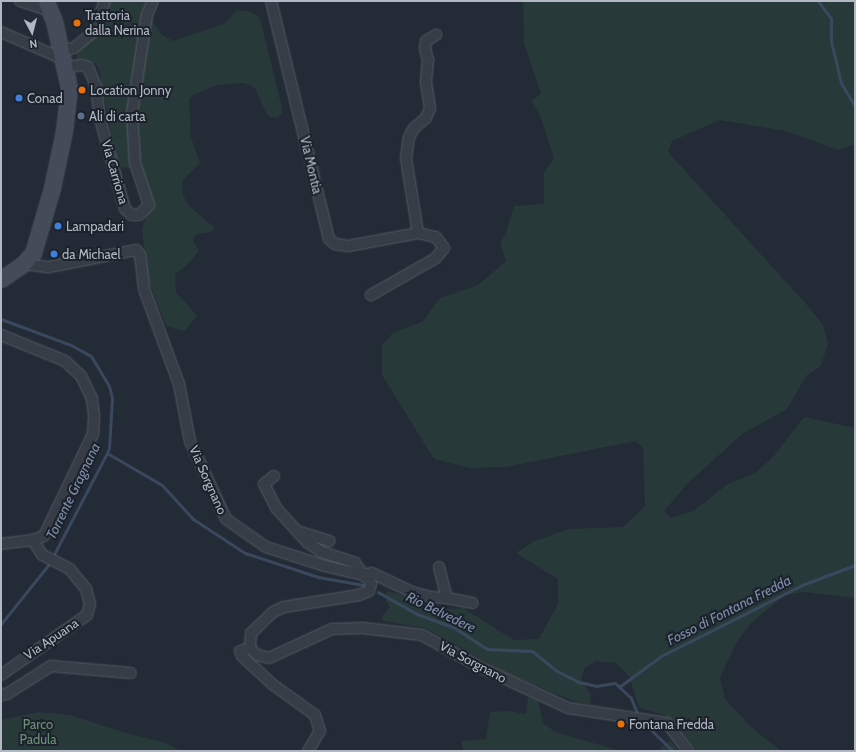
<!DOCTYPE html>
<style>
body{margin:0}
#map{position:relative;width:856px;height:752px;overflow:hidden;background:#232b36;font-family:Cabin,sans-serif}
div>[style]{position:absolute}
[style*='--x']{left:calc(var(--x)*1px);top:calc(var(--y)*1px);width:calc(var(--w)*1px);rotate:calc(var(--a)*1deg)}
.green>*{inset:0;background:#283939}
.stream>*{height:3px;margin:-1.5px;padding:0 1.5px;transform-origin:1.5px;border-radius:1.5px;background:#3a485e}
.roads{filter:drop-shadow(0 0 1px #545b64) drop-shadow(0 0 1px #545b64)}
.street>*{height:10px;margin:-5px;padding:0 5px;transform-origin:5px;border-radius:5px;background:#363d47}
.secondary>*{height:15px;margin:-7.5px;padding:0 7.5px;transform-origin:7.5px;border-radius:7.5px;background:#454c59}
.dots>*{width:11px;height:11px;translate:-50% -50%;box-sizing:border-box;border:2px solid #1c222b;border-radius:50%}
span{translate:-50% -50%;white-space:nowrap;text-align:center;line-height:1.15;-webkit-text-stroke:4px #1c222b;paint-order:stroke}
.poi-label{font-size:13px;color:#b1b8c3}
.left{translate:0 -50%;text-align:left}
.street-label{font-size:13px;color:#b1b8c3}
.park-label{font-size:13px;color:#6b9174}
.water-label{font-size:14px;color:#7c8ea9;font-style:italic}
.frame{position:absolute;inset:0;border:2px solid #b1b8c3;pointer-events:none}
.north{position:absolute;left:12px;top:12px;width:40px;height:40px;-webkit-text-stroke:3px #1c222b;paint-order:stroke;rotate:173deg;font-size:11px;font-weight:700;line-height:16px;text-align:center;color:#b1b8c3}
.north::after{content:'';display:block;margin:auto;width:14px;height:18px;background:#b1b8c3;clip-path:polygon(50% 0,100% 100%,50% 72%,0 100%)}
</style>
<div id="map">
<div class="green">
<i style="clip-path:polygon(110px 1px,149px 1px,153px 22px,162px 35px,173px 41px,224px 24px,237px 10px,249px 11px,260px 18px,282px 108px,282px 114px,277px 118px,271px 117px,266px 113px,255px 88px,244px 83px,217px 85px,193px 95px,189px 100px,191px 138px,200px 163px,182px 181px,183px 195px,189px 206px,215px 228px,211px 232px,197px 234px,193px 240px,199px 251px,186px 266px,175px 274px,176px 292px,197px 316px,185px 331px,166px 326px,148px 279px,142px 229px,151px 204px,134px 169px,121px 167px,117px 162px,99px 69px,95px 63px,76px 61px,77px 52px)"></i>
<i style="clip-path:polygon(523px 1px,855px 1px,855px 144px,838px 150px,786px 131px,720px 120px,672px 141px,668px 152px,807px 305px,823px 325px,828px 343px,821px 366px,806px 376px,787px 409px,742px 434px,688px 483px,664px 511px,671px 518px,693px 511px,728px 484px,755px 473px,773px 457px,804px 417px,855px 428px,855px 598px,806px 592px,785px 595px,751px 623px,735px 645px,720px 678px,725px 699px,751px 727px,781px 751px,696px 751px,679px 727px,665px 715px,639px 708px,629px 676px,616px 663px,596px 661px,585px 668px,581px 679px,591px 696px,590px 705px,574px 701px,504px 672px,425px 628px,383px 621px,382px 616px,390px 608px,384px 597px,388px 591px,447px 609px,463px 608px,514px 640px,539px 639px,558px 604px,558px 579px,516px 553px,533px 542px,568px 529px,623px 527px,645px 506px,643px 448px,636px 441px,505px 467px,471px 468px,434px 459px,382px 375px,382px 345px,394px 332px,422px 322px,440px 298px,478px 285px,506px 261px,500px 242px,505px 236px,514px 206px,544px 204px,544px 173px,554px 158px,540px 115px,531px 101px,541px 94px,524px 43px)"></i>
<i style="clip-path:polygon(528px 697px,538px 700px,543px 723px,555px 732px,621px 751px,463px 751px,461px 741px,486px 739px,490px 712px,508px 711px,526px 714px)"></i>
<i style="clip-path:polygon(39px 712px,70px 715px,126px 733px,166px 743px,181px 751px,1px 751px,1px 720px)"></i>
<i style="clip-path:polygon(670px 740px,678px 751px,660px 751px,659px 749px)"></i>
</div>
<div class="stream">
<i style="--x:818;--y:1;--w:21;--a:53"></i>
<i style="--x:831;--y:18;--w:23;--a:90"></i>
<i style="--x:831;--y:41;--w:43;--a:76.6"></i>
<i style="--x:841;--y:83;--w:27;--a:59"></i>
<i style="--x:1;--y:319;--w:75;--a:20.4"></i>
<i style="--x:71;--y:345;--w:23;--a:29"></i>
<i style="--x:91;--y:356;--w:35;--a:59"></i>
<i style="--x:109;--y:386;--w:12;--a:76"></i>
<i style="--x:112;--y:398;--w:50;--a:93.4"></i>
<i style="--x:109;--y:448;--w:5;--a:112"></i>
<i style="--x:107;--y:453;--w:125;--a:117.6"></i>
<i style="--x:49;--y:564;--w:77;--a:128.7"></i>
<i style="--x:107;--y:453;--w:64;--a:30.2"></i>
<i style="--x:162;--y:485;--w:46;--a:47.6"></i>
<i style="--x:193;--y:519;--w:62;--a:33.2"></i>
<i style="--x:245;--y:553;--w:77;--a:18.2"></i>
<i style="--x:318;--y:577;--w:46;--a:10.1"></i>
<i style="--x:378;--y:592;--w:45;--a:29.4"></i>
<i style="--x:417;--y:614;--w:38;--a:20"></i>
<i style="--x:453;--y:627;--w:40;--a:32.9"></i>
<i style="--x:487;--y:649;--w:45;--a:2.5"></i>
<i style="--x:532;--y:651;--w:32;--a:39"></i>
<i style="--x:557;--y:671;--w:25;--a:27"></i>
<i style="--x:579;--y:682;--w:17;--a:13"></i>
<i style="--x:596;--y:686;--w:19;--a:-9"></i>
<i style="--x:615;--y:683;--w:22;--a:43"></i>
<i style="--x:631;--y:698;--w:16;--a:68"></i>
<i style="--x:619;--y:687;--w:52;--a:-36.4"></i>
<i style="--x:661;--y:656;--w:158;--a:-26.7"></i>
<i style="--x:802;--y:585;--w:57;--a:-20.7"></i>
<i style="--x:650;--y:729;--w:32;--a:44"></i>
</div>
<div class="roads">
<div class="street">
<i style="--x:20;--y:1;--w:32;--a:18"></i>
<i style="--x:271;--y:1;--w:245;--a:76.3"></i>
<i style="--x:329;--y:239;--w:8;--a:40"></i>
<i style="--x:335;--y:244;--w:13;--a:9"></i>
<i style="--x:348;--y:246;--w:71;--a:-10.5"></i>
<i style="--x:418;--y:233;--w:18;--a:13"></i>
<i style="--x:436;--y:237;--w:14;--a:54"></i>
<i style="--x:444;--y:248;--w:13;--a:129"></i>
<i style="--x:436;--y:258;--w:75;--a:150.4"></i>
<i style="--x:1;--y:32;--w:68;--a:23.5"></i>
<i style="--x:61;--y:51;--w:13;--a:-13"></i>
<i style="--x:74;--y:48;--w:23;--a:-40"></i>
<i style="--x:92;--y:33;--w:35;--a:-68"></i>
<i style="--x:65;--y:68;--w:16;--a:-11"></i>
<i style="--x:81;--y:65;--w:7;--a:16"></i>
<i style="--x:88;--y:67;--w:22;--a:68"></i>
<i style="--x:96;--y:87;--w:32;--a:83"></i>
<i style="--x:100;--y:119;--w:93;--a:74.5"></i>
<i style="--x:125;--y:209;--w:9;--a:41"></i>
<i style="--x:132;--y:215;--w:7;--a:0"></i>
<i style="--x:139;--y:215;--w:14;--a:-45"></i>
<i style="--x:149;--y:205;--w:44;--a:-108.4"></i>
<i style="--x:135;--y:163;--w:50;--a:-93.4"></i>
<i style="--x:132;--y:113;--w:99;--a:-81.3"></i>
<i style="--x:147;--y:15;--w:15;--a:-67"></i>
<i style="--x:418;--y:233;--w:76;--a:-99.1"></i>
<i style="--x:406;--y:158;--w:21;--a:-82"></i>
<i style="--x:409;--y:137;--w:10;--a:-61"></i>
<i style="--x:414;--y:128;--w:16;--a:-40"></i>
<i style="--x:426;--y:118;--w:11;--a:-68"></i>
<i style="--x:430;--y:108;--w:26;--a:-99"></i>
<i style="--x:426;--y:82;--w:22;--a:-85"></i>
<i style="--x:428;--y:60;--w:11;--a:-105"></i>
<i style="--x:425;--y:49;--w:8;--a:-83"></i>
<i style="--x:426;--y:41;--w:12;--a:-31"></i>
<i style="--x:23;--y:264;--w:26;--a:7"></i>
<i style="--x:49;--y:267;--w:89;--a:-11.1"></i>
<i style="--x:136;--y:250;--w:6;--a:51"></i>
<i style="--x:140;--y:255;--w:34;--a:83"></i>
<i style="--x:144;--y:289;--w:101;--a:69.8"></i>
<i style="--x:179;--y:384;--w:58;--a:79.1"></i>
<i style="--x:190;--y:441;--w:86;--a:65.2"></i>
<i style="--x:226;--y:519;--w:49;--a:35"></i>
<i style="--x:266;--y:547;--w:62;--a:17.9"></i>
<i style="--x:325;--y:566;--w:39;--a:13"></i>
<i style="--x:363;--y:575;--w:7;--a:34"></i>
<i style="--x:369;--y:579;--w:5;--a:68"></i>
<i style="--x:371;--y:584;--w:7;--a:106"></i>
<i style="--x:369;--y:591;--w:11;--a:158"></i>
<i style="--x:359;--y:595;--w:76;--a:170.9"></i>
<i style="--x:284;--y:607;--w:12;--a:156"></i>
<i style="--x:273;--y:612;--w:30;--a:136"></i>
<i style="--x:251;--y:633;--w:15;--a:94"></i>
<i style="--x:250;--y:648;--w:10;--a:45"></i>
<i style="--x:257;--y:655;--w:12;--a:14"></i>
<i style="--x:269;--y:658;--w:69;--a:-24.7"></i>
<i style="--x:332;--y:629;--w:31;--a:-2"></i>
<i style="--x:363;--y:628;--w:59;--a:6.8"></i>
<i style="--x:422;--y:635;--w:68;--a:28.8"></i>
<i style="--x:482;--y:668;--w:95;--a:24.9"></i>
<i style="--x:568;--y:708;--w:100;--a:8.6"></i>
<i style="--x:667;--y:723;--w:35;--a:53"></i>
<i style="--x:1;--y:335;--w:69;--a:22.1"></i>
<i style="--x:65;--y:361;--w:22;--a:43"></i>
<i style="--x:81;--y:376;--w:25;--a:64"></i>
<i style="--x:92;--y:399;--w:17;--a:83"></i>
<i style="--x:94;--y:416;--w:18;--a:93"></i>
<i style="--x:93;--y:434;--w:113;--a:115.7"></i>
<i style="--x:44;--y:536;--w:12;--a:160"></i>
<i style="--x:33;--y:540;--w:32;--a:173"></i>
<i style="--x:274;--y:476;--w:13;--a:141"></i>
<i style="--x:264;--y:484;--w:28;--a:63"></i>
<i style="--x:277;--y:509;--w:45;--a:47.7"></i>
<i style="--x:307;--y:542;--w:18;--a:34"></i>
<i style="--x:322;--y:552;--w:35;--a:18"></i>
<i style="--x:355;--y:563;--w:14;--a:56"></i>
<i style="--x:363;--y:575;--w:9;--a:-13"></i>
<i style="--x:372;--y:573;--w:44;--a:25.4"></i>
<i style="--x:412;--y:592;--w:20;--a:15"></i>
<i style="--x:431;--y:597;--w:16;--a:4"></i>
<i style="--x:447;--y:598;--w:26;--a:11"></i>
<i style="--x:297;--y:531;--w:34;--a:17"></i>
<i style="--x:439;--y:567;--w:32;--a:76"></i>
<i style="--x:250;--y:648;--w:10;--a:163"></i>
<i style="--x:240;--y:651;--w:5;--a:68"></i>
<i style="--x:242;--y:656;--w:41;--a:43"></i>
<i style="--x:272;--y:684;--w:53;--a:35.8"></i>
<i style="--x:315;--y:715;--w:17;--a:73"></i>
<i style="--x:320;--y:731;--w:23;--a:121"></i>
<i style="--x:1;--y:675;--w:105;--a:-34.9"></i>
<i style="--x:87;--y:615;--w:11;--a:-75"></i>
<i style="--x:90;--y:604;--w:16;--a:-105"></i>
<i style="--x:86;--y:589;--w:26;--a:-129"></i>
<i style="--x:70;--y:569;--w:31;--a:-153"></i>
<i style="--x:42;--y:555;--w:17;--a:-121"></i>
<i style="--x:1;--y:695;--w:6;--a:-9"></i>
<i style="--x:7;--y:694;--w:52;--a:-32.5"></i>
<i style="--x:51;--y:666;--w:80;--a:5"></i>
</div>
<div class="secondary">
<i style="--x:1;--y:279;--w:27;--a:-34"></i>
<i style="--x:23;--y:264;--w:15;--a:-48"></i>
<i style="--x:33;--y:253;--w:68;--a:-73.7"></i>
<i style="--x:52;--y:188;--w:58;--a:-78.1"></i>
<i style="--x:64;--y:131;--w:43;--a:-83.4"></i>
<i style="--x:69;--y:88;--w:69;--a:-102.6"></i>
<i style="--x:54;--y:21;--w:22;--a:-112"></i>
</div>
</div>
<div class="dots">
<i style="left:77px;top:23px;background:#e8710a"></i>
<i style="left:82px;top:90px;background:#e8710a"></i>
<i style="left:19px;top:98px;background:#3f7fe0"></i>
<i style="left:81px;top:116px;background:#5c6f8a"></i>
<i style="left:58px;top:226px;background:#3f7fe0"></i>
<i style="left:54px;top:254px;background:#3f7fe0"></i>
<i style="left:621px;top:724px;background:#e8710a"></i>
</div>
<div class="poi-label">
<span class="left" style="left:85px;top:23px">Trattoria<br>dalla Nerina</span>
<span class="left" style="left:90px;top:90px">Location Jonny</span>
<span class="left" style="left:27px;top:98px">Conad</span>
<span class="left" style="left:89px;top:116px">Ali di carta</span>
<span class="left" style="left:66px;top:226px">Lampadari</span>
<span class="left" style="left:62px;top:254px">da Michael</span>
<span class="left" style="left:629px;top:724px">Fontana Fredda</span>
</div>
<div class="street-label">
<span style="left:311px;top:165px;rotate:77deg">Via Montia</span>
<span style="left:115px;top:172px;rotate:74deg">Via Carriona</span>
<span style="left:208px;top:480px;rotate:66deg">Via Sorgnano</span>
<span style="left:51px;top:639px;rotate:-34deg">Via Apuana</span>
<span style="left:473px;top:662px;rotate:28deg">Via Sorgnano</span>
</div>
<div class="park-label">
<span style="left:38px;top:732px">Parco<br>Padula</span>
</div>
<div class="water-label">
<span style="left:73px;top:491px;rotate:-64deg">Torrente Gragnana</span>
<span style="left:729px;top:610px;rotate:-27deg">Fosso di Fontana Fredda</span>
<span style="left:441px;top:612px;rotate:26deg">Rio Belvedere</span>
</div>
<div class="frame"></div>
<div class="north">N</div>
</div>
